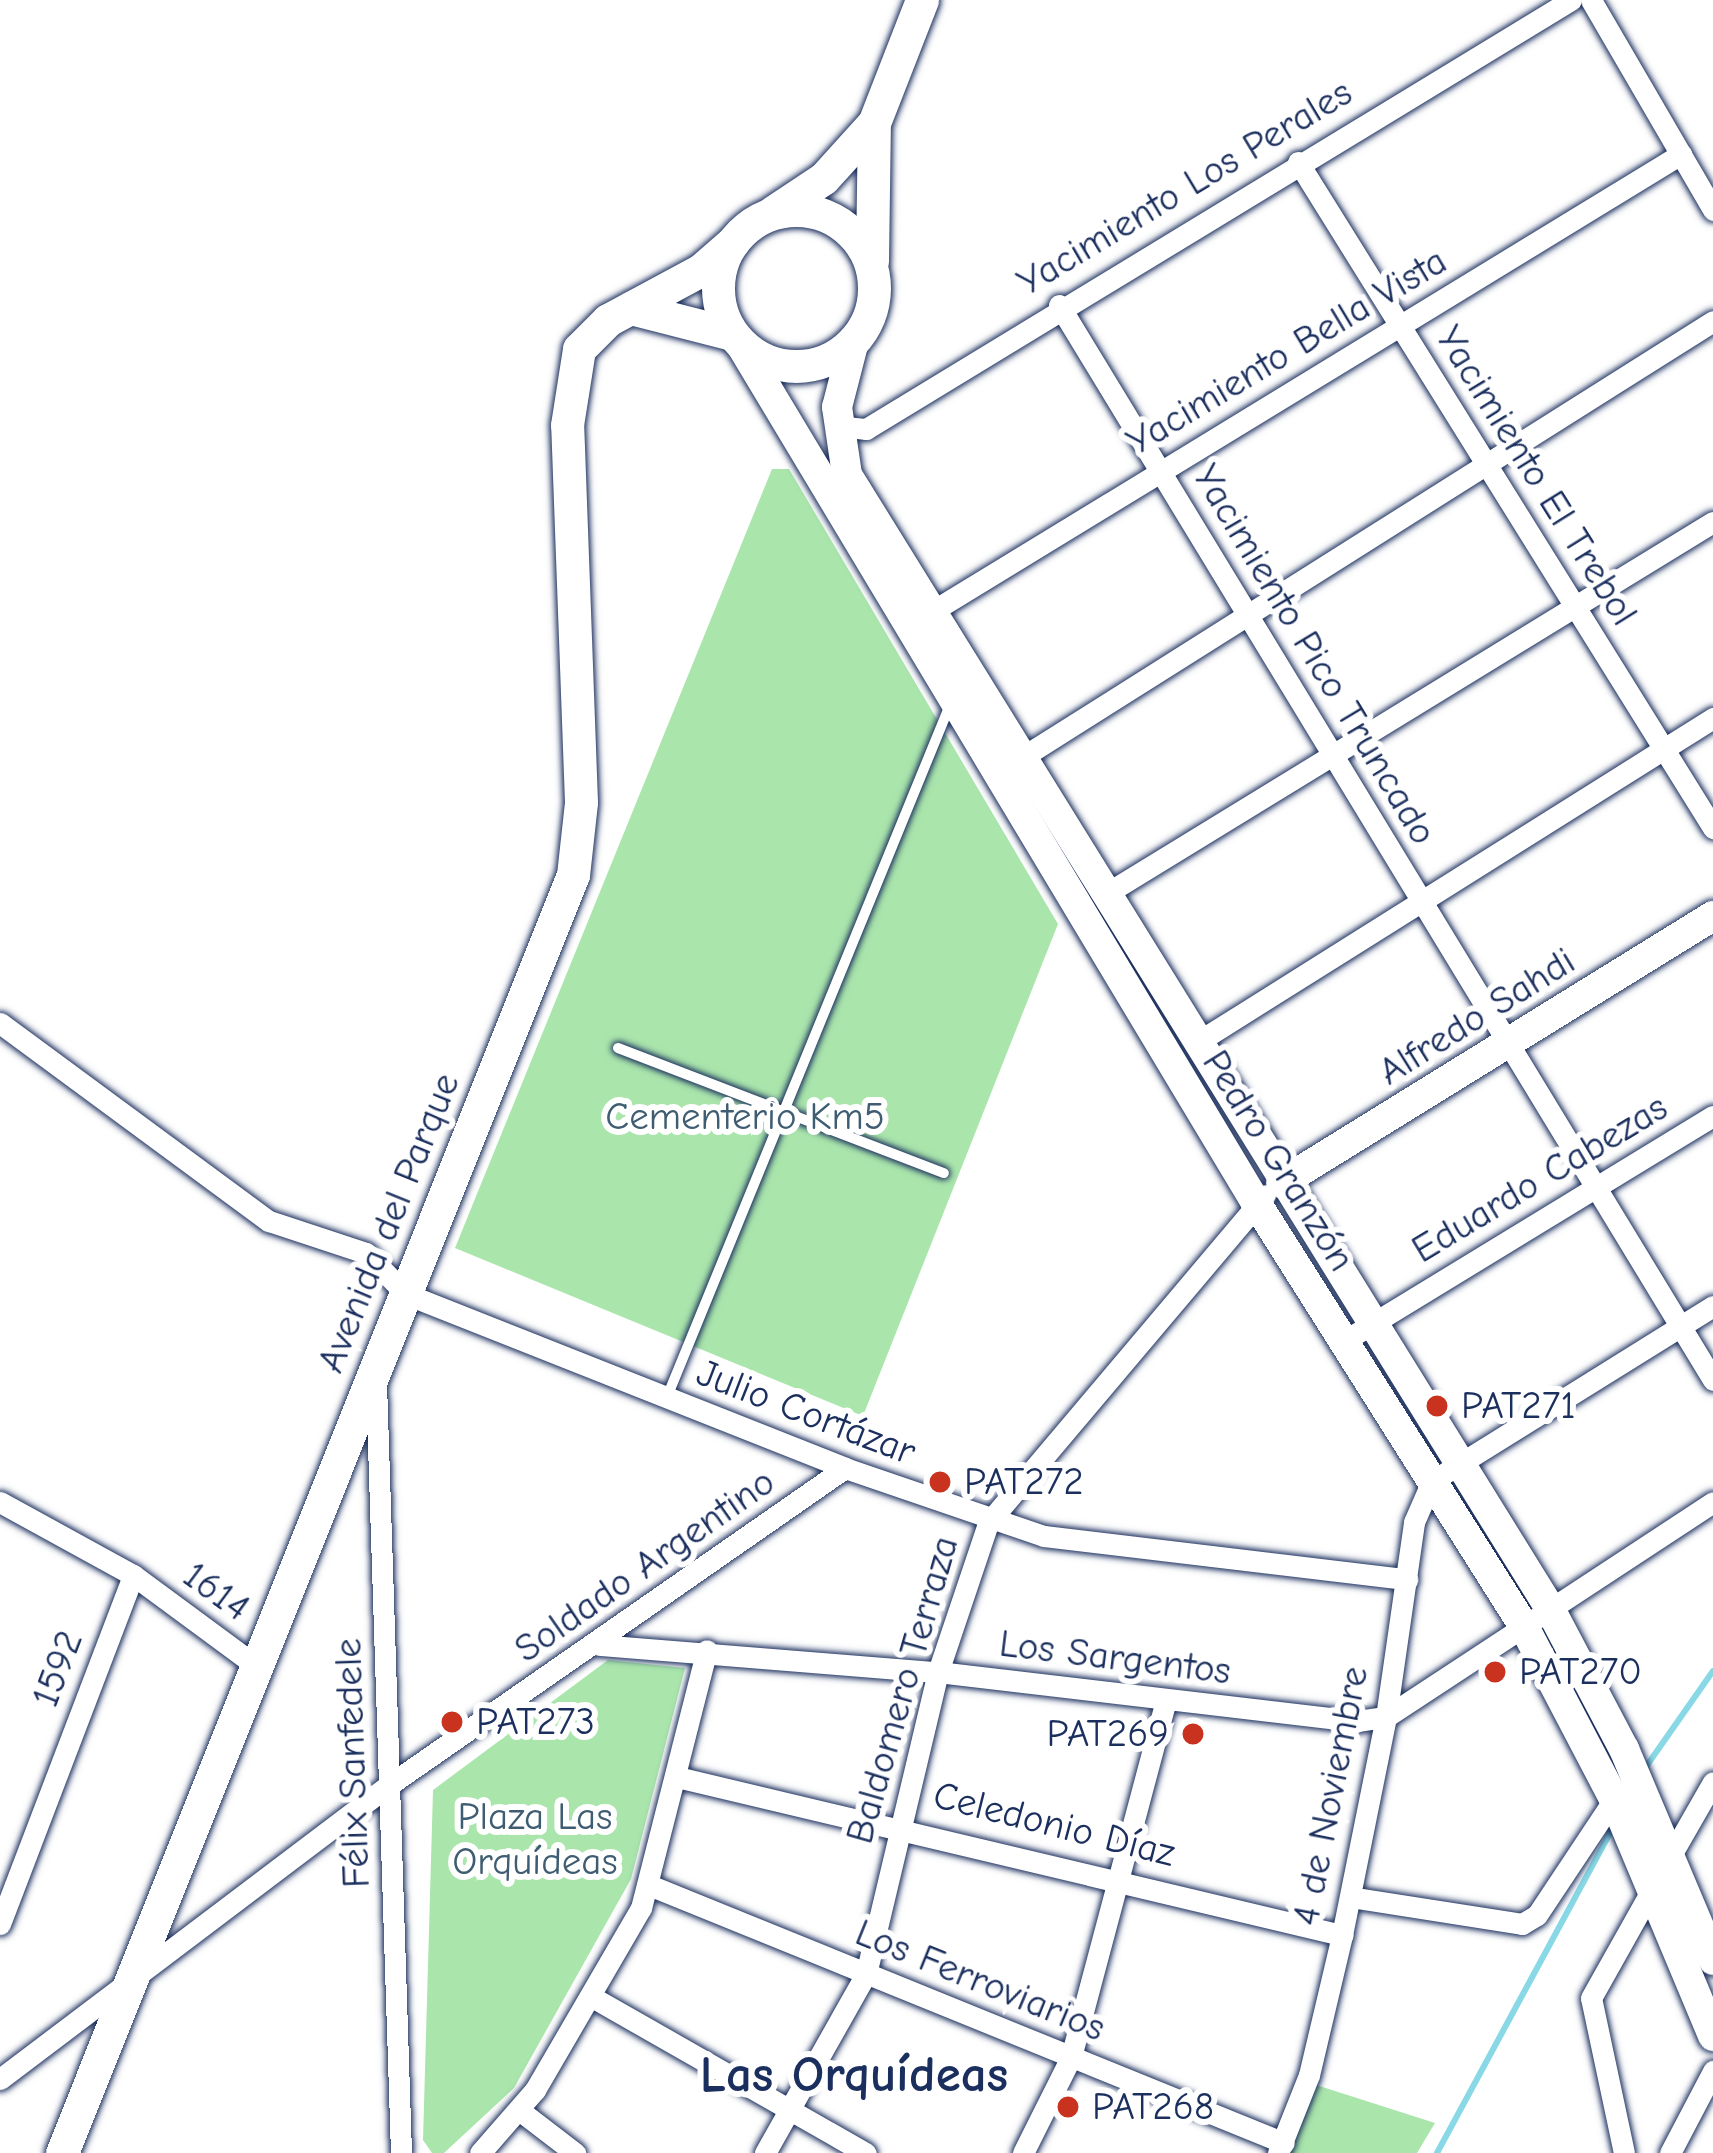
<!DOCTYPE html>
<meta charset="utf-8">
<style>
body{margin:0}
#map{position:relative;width:1713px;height:2153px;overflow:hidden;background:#fff;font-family:"Comic Neue",sans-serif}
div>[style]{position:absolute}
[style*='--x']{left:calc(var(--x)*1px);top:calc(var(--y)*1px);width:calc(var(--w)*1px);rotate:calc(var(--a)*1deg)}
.green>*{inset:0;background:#aae6ac}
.stream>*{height:6px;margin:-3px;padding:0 3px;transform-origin:3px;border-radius:3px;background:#89d8e5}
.roads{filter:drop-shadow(0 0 3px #1b2f5e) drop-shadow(0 0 3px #1b2f5e)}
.lane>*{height:10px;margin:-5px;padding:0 5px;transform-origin:5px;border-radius:5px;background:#fff}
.street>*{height:21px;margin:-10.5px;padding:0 10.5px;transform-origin:10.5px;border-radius:10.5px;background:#fff}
.secondary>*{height:30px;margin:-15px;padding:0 15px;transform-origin:15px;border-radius:15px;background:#fff}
.primary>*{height:33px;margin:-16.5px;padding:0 16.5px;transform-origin:16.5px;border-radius:16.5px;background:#fff}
.primary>.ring{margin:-16.5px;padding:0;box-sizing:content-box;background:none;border:33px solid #fff;border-radius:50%}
.dots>*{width:33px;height:33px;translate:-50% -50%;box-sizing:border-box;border:6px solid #fff;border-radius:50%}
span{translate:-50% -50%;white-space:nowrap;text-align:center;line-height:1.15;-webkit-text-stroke:12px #fff;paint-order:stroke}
.street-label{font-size:39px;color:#1b2f5e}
.park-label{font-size:39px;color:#3f5d72}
.poi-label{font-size:39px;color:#1b2f5e}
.left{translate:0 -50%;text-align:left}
.right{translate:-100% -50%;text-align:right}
.district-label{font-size:51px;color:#1b2f5e;font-weight:700}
</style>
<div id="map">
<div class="green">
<i style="clip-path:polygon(772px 469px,789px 469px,1058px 924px,863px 1416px,455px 1248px)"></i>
<i style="clip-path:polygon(608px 1660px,685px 1668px,631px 1879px,514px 2088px,444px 2153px,432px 2153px,423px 2140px,433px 1790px)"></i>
<i style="clip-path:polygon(1310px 2083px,1435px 2123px,1417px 2153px,1287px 2153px)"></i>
</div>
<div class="stream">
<i style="--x:1643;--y:1771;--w:122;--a:-55"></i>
<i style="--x:1437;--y:2153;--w:373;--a:-61.6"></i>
</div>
<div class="roads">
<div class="lane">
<i style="--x:618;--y:1048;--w:349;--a:21"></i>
<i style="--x:667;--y:1397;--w:748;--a:-67.76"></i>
</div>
<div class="street">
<i style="--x:1591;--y:0;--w:243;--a:59.8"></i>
<i style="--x:1298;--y:162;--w:785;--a:58.07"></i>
<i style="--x:1059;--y:305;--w:1258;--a:58.68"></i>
<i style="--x:837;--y:426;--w:29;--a:6"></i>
<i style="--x:866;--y:429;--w:825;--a:-31.32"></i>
<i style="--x:931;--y:612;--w:879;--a:-31.41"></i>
<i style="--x:1021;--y:758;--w:818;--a:-32.27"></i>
<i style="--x:1104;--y:895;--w:714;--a:-31.49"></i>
<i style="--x:0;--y:1023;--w:334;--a:36.4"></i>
<i style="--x:269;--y:1221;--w:102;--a:18.3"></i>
<i style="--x:366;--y:1253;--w:57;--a:45.7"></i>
<i style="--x:406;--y:1294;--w:472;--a:21.6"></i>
<i style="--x:845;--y:1468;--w:210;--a:18.9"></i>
<i style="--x:1044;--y:1536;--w:366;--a:6.8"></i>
<i style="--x:1196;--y:1043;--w:611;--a:-32.15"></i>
<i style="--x:1344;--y:1341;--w:432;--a:-31.4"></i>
<i style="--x:376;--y:1383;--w:770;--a:88.14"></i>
<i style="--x:0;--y:1502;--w:152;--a:28.8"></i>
<i style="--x:133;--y:1575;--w:155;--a:36.4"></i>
<i style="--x:599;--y:1645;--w:340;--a:4.6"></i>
<i style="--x:938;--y:1672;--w:422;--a:6.7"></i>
<i style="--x:1357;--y:1721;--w:29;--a:-8"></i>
<i style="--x:1386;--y:1717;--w:391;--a:-33.3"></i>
<i style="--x:677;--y:1777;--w:684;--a:13.37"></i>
<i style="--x:1670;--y:1857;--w:86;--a:-60.2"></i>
<i style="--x:649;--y:1885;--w:685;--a:22.11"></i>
<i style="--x:1350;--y:1897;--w:174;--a:8.9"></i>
<i style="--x:1522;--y:1924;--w:17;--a:-31"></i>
<i style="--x:1537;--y:1915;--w:139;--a:-56.4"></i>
<i style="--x:0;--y:1924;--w:373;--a:-69.1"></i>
<i style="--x:592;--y:1997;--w:315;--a:29.7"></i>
<i style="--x:0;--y:2079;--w:488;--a:-37.1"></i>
<i style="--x:389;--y:1785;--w:555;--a:-34.81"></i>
<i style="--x:519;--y:2110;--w:71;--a:37.5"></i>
<i style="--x:480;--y:2153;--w:84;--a:-48.9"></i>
<i style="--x:535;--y:2090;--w:211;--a:-59.8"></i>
<i style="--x:641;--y:1908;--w:266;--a:-75.7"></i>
<i style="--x:765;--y:2153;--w:206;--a:-60.6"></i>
<i style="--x:866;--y:1974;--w:310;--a:-76.6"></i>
<i style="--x:938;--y:1672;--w:157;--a:-71.4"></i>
<i style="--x:988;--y:1523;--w:429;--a:-49.8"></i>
<i style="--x:1023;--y:2153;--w:107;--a:-63.4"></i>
<i style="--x:1071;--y:2057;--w:366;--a:-75.1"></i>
<i style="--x:1278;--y:2153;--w:84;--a:-68.3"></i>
<i style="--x:1309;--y:2075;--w:144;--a:-76.7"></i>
<i style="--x:1342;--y:1935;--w:222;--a:-78.6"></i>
<i style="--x:1386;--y:1717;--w:197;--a:-81.8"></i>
<i style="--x:1414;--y:1522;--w:45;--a:-66.3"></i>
<i style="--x:1432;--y:1481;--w:331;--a:-31.9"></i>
<i style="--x:1624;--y:2153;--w:158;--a:-102"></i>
<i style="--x:1591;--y:1998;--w:120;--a:-60.7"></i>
<i style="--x:1670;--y:2153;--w:93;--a:-62.3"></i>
</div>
<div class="secondary">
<i style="--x:854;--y:341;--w:68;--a:104.4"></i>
<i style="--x:837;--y:407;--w:69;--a:81.6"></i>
<i style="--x:847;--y:475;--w:1330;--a:58.19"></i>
<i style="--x:1548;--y:1605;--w:163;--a:62.2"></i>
<i style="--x:1624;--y:1749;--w:229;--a:67.1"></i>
<i style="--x:741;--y:345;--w:998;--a:59.02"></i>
<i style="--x:1255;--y:1201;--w:497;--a:57.7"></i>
<i style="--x:1521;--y:1621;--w:201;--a:62.4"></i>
<i style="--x:1614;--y:1799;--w:257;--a:67.3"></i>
<i style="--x:1281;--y:1183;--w:508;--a:-31.72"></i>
</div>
<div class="primary">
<i class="ring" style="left:718px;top:210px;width:123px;height:123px"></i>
<i style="--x:773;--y:212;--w:61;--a:-33.7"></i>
<i style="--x:824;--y:178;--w:73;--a:-47.8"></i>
<i style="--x:872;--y:261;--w:138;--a:-89.2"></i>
<i style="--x:874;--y:123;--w:132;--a:-68.7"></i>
<i style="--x:631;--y:308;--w:104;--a:14.4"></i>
<i style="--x:62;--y:2153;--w:1376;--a:-68.21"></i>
<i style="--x:573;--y:875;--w:73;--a:-83.7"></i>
<i style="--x:581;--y:802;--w:377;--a:-92.1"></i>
<i style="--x:567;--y:425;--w:77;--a:-81"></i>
<i style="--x:579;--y:349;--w:41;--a:-45"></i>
<i style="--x:608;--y:320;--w:106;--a:-28.3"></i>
<i style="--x:701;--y:270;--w:43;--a:-41.2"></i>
</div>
</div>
<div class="dots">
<i style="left:1437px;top:1406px;background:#c8321e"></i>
<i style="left:940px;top:1482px;background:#c8321e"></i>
<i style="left:1495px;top:1672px;background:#c8321e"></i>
<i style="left:452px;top:1722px;background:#c8321e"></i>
<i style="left:1193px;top:1734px;background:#c8321e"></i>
<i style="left:1068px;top:2107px;background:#c8321e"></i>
</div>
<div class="street-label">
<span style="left:1185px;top:188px;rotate:-31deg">Yacimiento Los Perales</span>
<span style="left:1287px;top:352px;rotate:-31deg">Yacimiento Bella Vista</span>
<span style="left:1536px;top:476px;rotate:58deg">Yacimiento El Trebol</span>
<span style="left:1314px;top:655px;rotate:59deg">Yacimiento Pico Truncado</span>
<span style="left:1477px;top:1017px;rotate:-32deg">Alfredo Sahdi</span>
<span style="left:1278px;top:1161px;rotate:58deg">Pedro Granzón</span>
<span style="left:1540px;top:1179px;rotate:-31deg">Eduardo Cabezas</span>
<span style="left:389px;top:1223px;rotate:-68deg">Avenida del Parque</span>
<span style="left:806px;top:1413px;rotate:21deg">Julio Cortázar</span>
<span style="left:645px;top:1566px;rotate:-35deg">Soldado Argentino</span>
<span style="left:216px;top:1592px;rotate:36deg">1614</span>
<span style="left:1115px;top:1658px;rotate:7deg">Los Sargentos</span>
<span style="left:58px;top:1669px;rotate:-69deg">1592</span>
<span style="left:903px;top:1690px;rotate:-74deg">Baldomero Terraza</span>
<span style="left:353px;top:1763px;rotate:-92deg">Félix Sanfedele</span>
<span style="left:1331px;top:1796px;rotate:-79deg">4 de Noviembre</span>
<span style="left:1054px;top:1825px;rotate:14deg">Celedonio Díaz</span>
<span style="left:980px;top:1981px;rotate:22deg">Los Ferroviarios</span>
</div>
<div class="park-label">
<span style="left:745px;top:1117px">Cementerio Km5</span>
<span style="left:535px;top:1840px">Plaza Las<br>Orquídeas</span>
</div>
<div class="poi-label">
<span class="left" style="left:1461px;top:1406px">PAT271</span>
<span class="left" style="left:964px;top:1482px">PAT272</span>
<span class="left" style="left:1519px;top:1672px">PAT270</span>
<span class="left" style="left:476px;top:1722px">PAT273</span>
<span class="right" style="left:1169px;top:1734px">PAT269</span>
<span class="left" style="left:1092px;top:2107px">PAT268</span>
</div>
<div class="district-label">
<span style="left:854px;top:2075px">Las Orquídeas</span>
</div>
</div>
